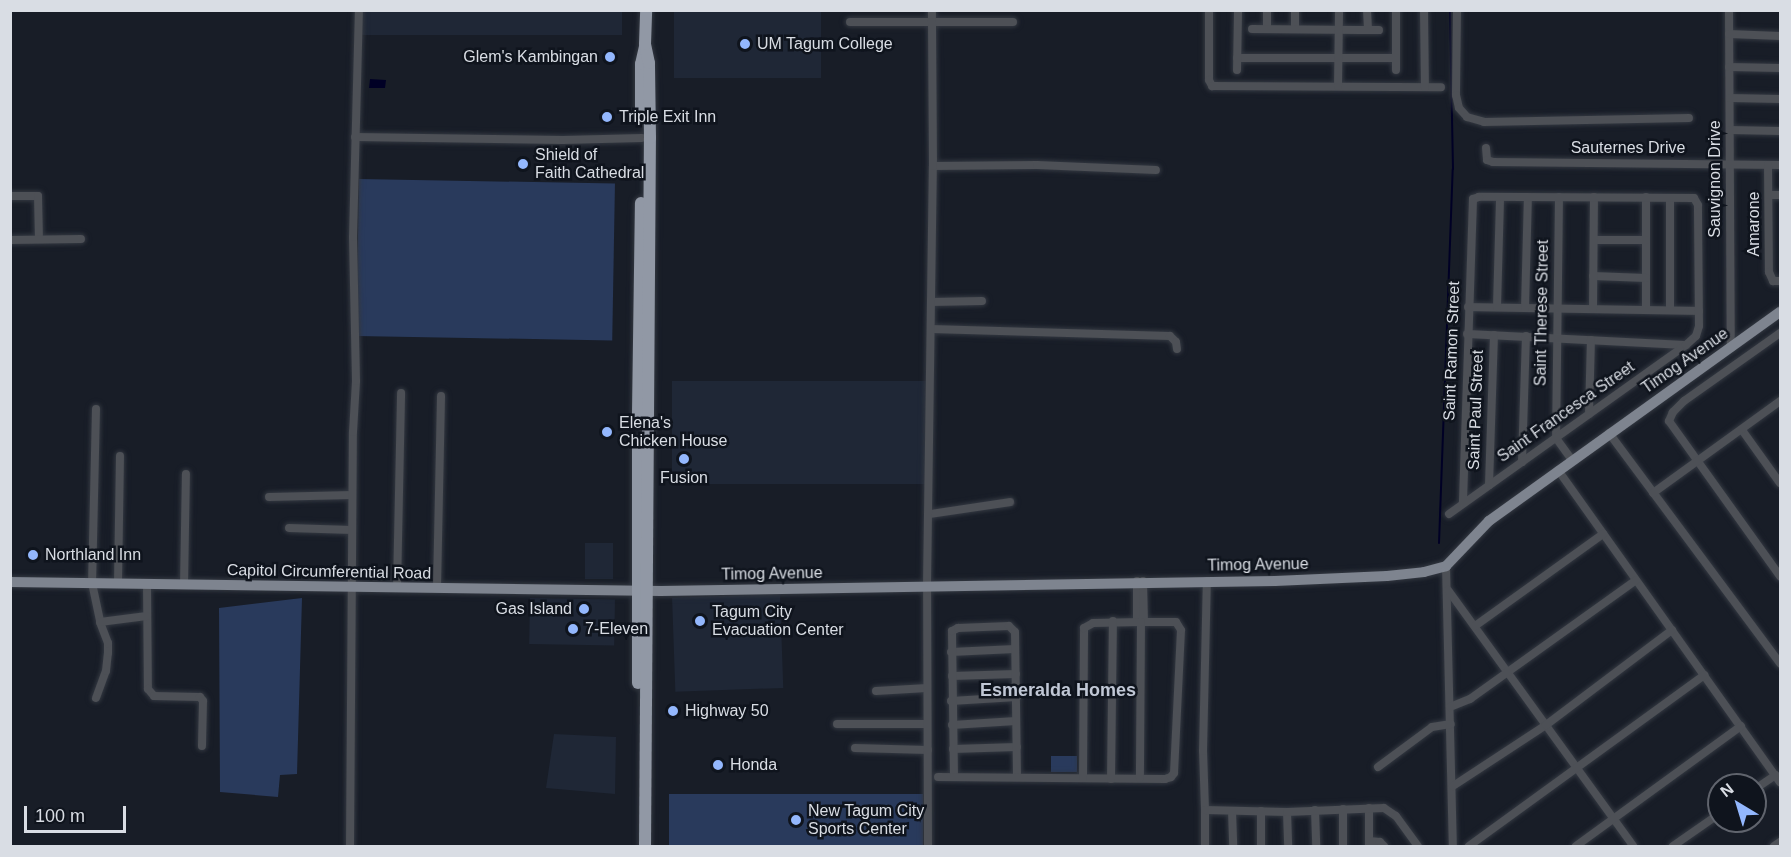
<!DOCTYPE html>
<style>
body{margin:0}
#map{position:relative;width:1791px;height:857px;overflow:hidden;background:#181d27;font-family:Helvetica,sans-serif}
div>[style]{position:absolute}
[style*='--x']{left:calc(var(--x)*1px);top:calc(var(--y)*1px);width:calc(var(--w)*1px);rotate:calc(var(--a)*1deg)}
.built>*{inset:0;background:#1f2736;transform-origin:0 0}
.green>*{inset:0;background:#293a5c;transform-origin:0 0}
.water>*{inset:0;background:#000025}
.stream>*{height:2px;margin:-1px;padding:0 1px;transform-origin:1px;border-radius:1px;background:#000025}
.roads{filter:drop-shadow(0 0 2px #333841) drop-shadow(0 0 2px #333841)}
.minor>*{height:8px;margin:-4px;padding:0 4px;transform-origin:4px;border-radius:4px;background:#4d5056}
.major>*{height:10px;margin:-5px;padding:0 5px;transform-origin:5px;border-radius:5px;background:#7e848f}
.highway>*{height:12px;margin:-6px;padding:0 6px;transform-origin:6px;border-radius:6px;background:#9198a5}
.dots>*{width:16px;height:16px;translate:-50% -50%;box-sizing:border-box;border:3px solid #0f141d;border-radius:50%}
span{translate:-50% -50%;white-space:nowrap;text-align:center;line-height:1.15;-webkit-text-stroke:5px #0f141d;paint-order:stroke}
.poi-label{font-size:16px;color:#d9dde4}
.left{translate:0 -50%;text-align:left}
.right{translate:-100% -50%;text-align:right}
.street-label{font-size:16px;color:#d9dde4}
.neighbourhood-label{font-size:18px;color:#c0c7d5;font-weight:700}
.frame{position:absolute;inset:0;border:12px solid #d9dde4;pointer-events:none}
.north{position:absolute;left:1707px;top:773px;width:60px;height:60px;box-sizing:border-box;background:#0f141d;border:2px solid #60646d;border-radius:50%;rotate:322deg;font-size:16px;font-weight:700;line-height:24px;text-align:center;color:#d9dde4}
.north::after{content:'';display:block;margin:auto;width:21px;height:27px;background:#93b7fd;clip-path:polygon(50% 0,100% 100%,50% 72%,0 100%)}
.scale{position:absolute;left:24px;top:806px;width:102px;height:27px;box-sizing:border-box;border:3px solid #d9dde4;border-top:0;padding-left:8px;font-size:18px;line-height:21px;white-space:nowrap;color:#d9dde4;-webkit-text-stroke:4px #0f141d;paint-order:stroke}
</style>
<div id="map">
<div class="built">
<i style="left:362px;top:11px;width:260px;height:24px"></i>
<i style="left:674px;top:11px;width:147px;height:67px"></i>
<i style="left:672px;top:381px;width:255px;height:103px"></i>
<i style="left:585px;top:543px;width:28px;height:36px"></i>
<i style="left:780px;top:594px;width:94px;height:108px;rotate:88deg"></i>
<i style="left:530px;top:598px;width:85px;height:46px;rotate:1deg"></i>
<i style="clip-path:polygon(554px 734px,616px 737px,615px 794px,546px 788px)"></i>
</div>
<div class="green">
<i style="left:359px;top:179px;width:256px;height:157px;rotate:1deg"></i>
<i style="left:1621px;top:370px;width:9px;height:25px;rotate:58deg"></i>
<i style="clip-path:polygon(302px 598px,297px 774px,280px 775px,278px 797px,220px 792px,219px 608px)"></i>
<i style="left:1051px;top:756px;width:26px;height:16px"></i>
<i style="left:669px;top:794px;width:254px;height:52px"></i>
</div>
<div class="water">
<i style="clip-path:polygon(370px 79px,386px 80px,385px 88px,369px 88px)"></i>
</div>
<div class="stream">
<i style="--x:1439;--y:543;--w:374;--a:-87.9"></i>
<i style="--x:1453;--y:169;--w:159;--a:-91.1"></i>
</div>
<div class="roads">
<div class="minor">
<i style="--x:1209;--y:10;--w:70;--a:90"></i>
<i style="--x:1209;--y:80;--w:7;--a:63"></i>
<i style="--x:1212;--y:86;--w:229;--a:0.3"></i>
<i style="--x:1267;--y:10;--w:18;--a:90"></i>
<i style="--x:1295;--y:10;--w:18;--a:90"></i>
<i style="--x:1367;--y:10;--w:19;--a:87"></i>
<i style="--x:1396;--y:10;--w:60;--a:90"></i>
<i style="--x:1424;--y:10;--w:77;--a:89.3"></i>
<i style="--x:1457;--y:10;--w:85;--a:90.7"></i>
<i style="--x:1456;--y:95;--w:13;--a:77"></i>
<i style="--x:1459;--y:108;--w:12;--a:48"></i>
<i style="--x:1467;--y:117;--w:18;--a:16"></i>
<i style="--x:1484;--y:122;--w:205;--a:-1.1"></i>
<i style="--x:1729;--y:10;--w:338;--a:89.7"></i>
<i style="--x:850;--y:22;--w:163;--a:0"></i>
<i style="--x:1252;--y:29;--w:127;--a:0.5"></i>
<i style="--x:1729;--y:34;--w:51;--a:2.2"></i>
<i style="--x:1237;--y:58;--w:159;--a:0"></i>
<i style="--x:1729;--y:67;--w:51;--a:1.1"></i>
<i style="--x:1237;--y:70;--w:60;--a:-89"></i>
<i style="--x:1338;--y:86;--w:76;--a:-89.2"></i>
<i style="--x:1730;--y:98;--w:50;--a:1.1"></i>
<i style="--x:1730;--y:130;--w:50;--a:1.1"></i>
<i style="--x:355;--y:137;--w:208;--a:0.8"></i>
<i style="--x:563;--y:140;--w:79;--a:-1.5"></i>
<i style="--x:1486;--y:148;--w:12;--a:85"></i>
<i style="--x:1487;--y:160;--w:6;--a:18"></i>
<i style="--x:1493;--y:162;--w:287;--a:0.6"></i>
<i style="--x:1768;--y:165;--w:107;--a:89.5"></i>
<i style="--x:1769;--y:272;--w:10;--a:66"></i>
<i style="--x:1773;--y:281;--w:7;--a:0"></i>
<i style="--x:933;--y:166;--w:104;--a:-0.6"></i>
<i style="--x:1037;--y:165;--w:119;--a:2.4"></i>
<i style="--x:1769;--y:195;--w:11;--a:0"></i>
<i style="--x:10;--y:196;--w:28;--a:0"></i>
<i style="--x:38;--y:196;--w:43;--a:88.7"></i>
<i style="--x:1559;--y:197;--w:241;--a:90.7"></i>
<i style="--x:1556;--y:438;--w:27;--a:54"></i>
<i style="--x:1646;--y:197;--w:113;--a:90"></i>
<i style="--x:1670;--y:198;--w:112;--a:90"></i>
<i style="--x:10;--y:240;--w:71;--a:-0.8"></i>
<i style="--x:1594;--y:240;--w:52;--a:0"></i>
<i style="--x:1593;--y:276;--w:53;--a:2.2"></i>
<i style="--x:931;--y:302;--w:51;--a:-1.1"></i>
<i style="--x:1468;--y:307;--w:231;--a:1"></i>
<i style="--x:1497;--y:307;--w:110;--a:-88.4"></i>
<i style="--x:1525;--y:308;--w:111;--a:-88.5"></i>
<i style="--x:1593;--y:309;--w:112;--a:-89.5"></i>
<i style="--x:931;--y:329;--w:239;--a:1.7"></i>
<i style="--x:1170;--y:336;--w:8;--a:45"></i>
<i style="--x:1176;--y:342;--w:7;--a:82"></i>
<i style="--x:1780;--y:333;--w:118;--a:144.7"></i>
<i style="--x:1684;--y:401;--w:16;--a:135"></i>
<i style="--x:1673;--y:412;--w:10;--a:114"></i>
<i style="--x:1669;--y:421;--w:191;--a:54.4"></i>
<i style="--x:1467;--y:334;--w:219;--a:2.9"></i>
<i style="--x:96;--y:409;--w:174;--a:91.3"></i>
<i style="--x:92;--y:583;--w:40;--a:78"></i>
<i style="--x:1589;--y:414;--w:74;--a:-88.5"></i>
<i style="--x:1742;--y:430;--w:65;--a:54.4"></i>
<i style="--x:1609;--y:433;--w:287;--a:53.4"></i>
<i style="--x:1522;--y:462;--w:126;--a:-88.2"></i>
<i style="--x:1558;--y:470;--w:383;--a:54.6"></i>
<i style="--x:1489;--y:485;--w:150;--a:-88.1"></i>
<i style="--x:1653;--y:493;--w:157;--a:-35.9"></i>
<i style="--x:269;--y:497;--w:83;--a:-1.4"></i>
<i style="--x:930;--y:514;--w:81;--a:-8.5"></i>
<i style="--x:1449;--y:514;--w:291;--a:-35.5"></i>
<i style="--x:1686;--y:345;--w:13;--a:-42"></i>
<i style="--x:1696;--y:336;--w:10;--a:-73"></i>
<i style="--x:1699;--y:326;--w:121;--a:-90.5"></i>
<i style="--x:1698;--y:205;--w:8;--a:-120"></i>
<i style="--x:1694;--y:198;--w:215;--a:-179.7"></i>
<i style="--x:1479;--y:197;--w:6;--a:162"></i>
<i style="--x:1473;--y:199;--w:304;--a:91.9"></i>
<i style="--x:289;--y:528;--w:63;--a:1.8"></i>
<i style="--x:1446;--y:566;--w:280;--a:88.6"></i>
<i style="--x:1137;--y:581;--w:41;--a:90"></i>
<i style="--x:1143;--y:581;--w:41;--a:88.6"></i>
<i style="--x:118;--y:583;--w:127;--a:-89.1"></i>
<i style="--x:147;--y:584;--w:105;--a:89.5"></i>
<i style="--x:148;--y:689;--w:9;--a:49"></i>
<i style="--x:154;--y:696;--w:46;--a:1.2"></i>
<i style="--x:200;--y:697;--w:5;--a:53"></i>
<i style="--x:203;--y:701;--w:45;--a:91.3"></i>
<i style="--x:184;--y:585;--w:111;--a:-89"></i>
<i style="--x:397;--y:588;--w:195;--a:-88.8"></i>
<i style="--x:437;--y:588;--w:192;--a:-88.8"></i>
<i style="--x:1448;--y:590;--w:316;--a:54.1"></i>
<i style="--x:1475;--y:626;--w:158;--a:-35.7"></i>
<i style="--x:951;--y:652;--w:64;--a:-2.7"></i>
<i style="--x:952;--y:676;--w:64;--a:-1.8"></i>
<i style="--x:876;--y:691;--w:51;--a:-3.4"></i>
<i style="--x:96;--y:698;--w:29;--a:-70"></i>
<i style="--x:106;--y:671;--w:18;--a:-84"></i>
<i style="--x:108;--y:653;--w:10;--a:-90"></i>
<i style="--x:108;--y:643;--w:22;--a:-111"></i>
<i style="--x:100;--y:622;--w:47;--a:-7.3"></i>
<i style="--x:951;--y:701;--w:66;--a:-3.5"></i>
<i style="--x:1450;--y:707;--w:22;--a:-22"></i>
<i style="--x:1470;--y:699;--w:204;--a:-35.6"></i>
<i style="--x:837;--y:724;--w:90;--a:0"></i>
<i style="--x:952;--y:725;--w:64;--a:-3.6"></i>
<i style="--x:855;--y:748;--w:73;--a:1.6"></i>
<i style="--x:953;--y:749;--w:64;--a:-1.8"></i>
<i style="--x:1378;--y:767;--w:67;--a:-36.5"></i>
<i style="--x:1432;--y:727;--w:19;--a:-9"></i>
<i style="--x:954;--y:776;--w:145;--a:-90.8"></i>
<i style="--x:952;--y:631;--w:7;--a:-27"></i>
<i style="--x:958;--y:628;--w:51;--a:-2.2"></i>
<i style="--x:1009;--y:626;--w:8;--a:45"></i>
<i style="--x:1015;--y:632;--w:145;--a:89.2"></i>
<i style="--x:938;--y:777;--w:227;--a:0.5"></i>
<i style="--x:1165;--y:779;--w:6;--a:-18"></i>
<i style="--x:1171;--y:777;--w:5;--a:-53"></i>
<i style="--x:1174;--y:773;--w:143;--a:-87.2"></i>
<i style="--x:1181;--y:630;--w:9;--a:-122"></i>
<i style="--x:1176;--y:622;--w:35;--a:180"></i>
<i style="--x:1141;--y:622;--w:156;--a:90.4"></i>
<i style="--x:1083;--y:778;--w:150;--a:-89.6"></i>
<i style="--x:1084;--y:628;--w:10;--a:-29"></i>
<i style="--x:1093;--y:623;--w:48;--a:-1.2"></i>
<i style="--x:1111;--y:779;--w:158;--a:-89.3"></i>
<i style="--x:1453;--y:786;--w:111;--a:-33.3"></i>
<i style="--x:1546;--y:725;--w:158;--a:-37"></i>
<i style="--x:1755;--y:789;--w:25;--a:-34"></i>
<i style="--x:1369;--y:808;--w:38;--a:90"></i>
<i style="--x:1205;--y:810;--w:59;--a:-91.9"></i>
<i style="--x:1203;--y:751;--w:170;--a:-88.7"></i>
<i style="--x:1315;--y:810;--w:36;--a:88"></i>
<i style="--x:1232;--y:811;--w:35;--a:88"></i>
<i style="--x:1287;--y:812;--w:34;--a:88"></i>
<i style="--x:1369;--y:841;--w:11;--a:5"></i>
<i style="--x:1380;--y:842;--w:6;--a:45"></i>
<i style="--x:350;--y:846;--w:414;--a:-89.6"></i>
<i style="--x:353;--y:432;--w:51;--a:-86.6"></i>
<i style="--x:356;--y:381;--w:144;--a:-91.2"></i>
<i style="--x:353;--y:237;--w:227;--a:-88.5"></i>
<i style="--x:928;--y:846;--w:260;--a:-90.2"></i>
<i style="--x:927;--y:586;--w:420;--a:-89.2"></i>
<i style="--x:933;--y:166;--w:156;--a:-90.4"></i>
<i style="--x:1205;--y:846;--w:36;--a:-90"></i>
<i style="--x:1205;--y:810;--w:82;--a:1.4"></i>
<i style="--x:1287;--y:812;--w:97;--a:-2.4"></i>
<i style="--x:1384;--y:808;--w:14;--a:34"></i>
<i style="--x:1396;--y:816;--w:37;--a:54"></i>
<i style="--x:1261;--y:846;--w:35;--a:-90"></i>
<i style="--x:1343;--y:846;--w:37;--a:-90"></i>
<i style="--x:1469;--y:846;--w:291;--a:-36"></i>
<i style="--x:1576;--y:846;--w:204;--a:-36"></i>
<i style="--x:1673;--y:846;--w:56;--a:-34.8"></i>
<i style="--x:1774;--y:846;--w:7;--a:-34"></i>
</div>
<div class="major">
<i style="--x:10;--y:582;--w:651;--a:0.79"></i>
<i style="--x:661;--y:591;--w:614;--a:-0.93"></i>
<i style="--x:1275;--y:581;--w:112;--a:-2.6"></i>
<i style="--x:1387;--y:576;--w:37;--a:-6"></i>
<i style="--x:1424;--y:572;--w:23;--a:-15"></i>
<i style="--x:1446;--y:566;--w:62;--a:-46.3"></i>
<i style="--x:1489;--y:521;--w:358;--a:-35.7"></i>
</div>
<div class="highway">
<i style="--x:641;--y:113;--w:49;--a:-90"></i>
<i style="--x:641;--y:64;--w:17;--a:-77"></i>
<i style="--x:638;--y:413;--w:210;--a:-89.2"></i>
<i style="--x:638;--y:683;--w:240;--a:-90"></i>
<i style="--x:645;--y:846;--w:708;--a:-89.6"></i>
<i style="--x:650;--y:138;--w:75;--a:-90.8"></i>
<i style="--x:649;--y:63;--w:19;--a:-102"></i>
<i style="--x:645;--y:44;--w:34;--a:-88"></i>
</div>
</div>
<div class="dots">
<i style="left:745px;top:44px;background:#93b7fd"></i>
<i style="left:610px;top:57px;background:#93b7fd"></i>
<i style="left:607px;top:117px;background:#93b7fd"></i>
<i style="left:523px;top:164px;background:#93b7fd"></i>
<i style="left:607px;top:432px;background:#93b7fd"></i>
<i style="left:684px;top:459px;background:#93b7fd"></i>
<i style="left:33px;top:555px;background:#93b7fd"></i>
<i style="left:584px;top:609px;background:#93b7fd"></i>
<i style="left:700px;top:621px;background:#93b7fd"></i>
<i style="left:573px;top:629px;background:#93b7fd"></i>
<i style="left:673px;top:711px;background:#93b7fd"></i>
<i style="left:718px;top:765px;background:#93b7fd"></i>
<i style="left:796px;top:820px;background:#93b7fd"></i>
</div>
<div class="poi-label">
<span class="left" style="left:757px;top:44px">UM Tagum College</span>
<span class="right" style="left:598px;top:57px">Glem's Kambingan</span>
<span class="left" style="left:619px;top:117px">Triple Exit Inn</span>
<span class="left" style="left:535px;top:164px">Shield of<br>Faith Cathedral</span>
<span class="left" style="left:619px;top:432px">Elena's<br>Chicken House</span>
<span style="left:684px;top:478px">Fusion</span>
<span class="left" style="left:45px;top:555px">Northland Inn</span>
<span class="right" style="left:572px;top:609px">Gas Island</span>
<span class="left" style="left:712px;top:621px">Tagum City<br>Evacuation Center</span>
<span class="left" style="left:585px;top:629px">7-Eleven</span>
<span class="left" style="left:685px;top:711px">Highway 50</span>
<span class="left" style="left:730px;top:765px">Honda</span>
<span class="left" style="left:808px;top:820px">New Tagum City<br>Sports Center</span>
</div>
<div class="street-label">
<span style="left:1628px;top:148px">Sauternes Drive</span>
<span style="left:1715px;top:179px;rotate:-90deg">Sauvignon Drive</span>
<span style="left:1754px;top:224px;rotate:-90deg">Amarone</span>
<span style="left:1542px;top:313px;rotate:-89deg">Saint Therese Street</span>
<span style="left:1452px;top:351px;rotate:-88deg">Saint Ramon Street</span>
<span style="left:1685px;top:361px;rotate:-35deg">Timog Avenue</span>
<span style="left:1476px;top:410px;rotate:-88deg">Saint Paul Street</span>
<span style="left:1566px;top:412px;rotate:-35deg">Saint Francesca Street</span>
<span style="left:1258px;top:565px;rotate:-1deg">Timog Avenue</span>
<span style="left:329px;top:572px;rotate:1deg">Capitol Circumferential Road</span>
<span style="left:772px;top:574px;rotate:-1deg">Timog Avenue</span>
</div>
<div class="neighbourhood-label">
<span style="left:1058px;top:690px">Esmeralda Homes</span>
</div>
<div class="frame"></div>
<div class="north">N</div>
<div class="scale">100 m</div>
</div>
